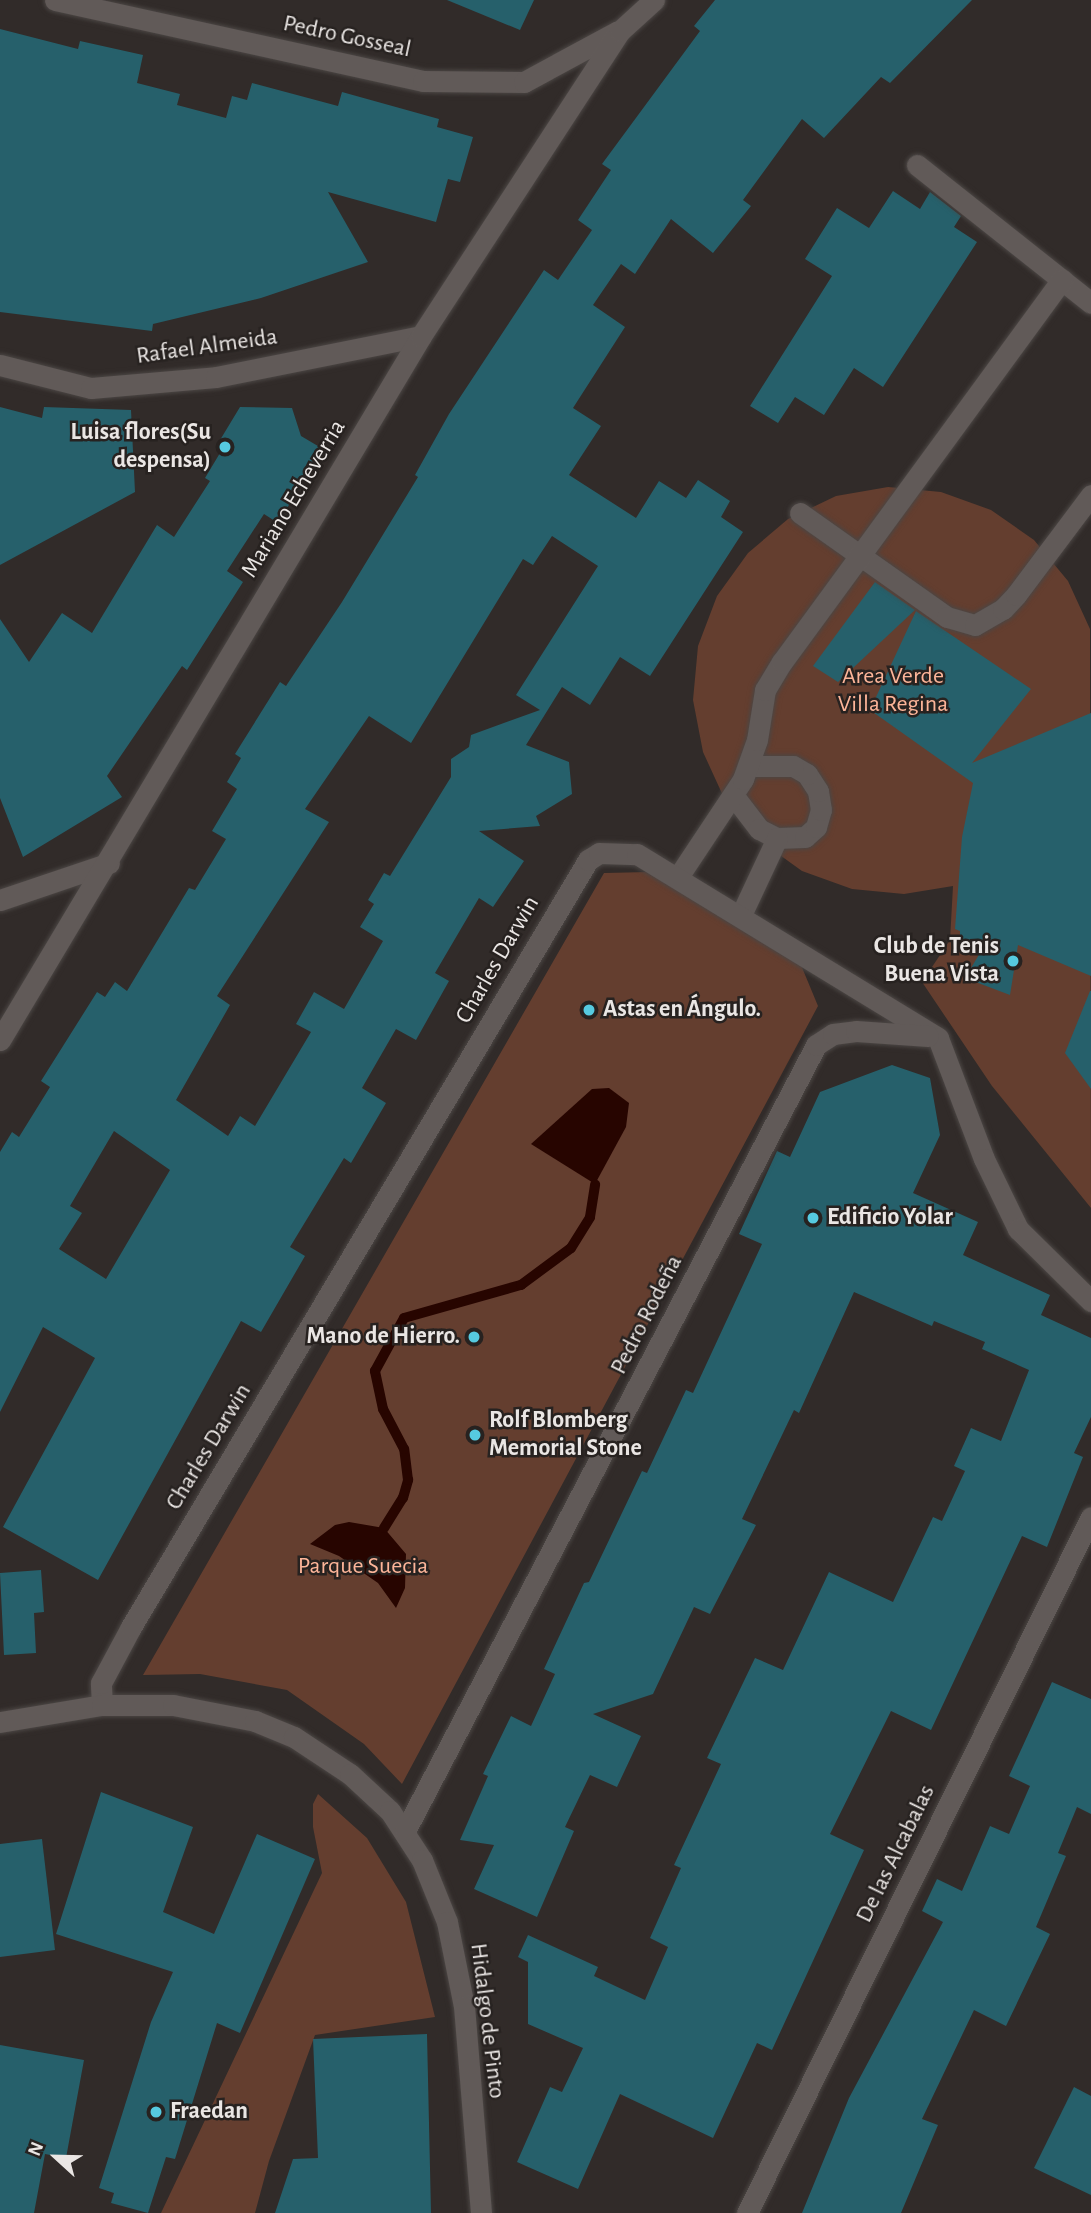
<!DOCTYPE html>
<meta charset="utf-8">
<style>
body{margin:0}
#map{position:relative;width:1091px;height:2213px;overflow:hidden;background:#312b29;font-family:"Alegreya Sans",sans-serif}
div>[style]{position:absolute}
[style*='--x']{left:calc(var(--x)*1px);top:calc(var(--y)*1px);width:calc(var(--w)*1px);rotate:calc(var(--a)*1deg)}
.green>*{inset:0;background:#643e2f}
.water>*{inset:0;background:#270500}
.stream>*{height:10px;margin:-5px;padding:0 5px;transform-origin:5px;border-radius:5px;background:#270500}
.building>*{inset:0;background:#26606b}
.roads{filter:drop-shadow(0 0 2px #4b4644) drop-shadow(0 0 2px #4b4644)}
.minor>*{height:21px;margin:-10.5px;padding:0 10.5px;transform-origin:10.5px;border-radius:10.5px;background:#615a58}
.dots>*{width:19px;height:19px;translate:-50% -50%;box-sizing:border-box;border:4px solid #272220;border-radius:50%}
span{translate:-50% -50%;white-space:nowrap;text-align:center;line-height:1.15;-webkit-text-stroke:5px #272220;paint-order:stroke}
.street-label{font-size:24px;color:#eae6e4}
.poi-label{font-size:24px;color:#eae6e4;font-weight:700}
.right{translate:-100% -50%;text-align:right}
.left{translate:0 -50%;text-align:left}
.park-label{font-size:24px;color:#fdb599}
.north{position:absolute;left:21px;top:2122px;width:70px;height:70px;-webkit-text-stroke:5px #272220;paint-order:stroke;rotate:292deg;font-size:19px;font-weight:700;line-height:28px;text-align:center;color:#eae6e4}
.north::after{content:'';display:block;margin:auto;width:24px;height:32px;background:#eae6e4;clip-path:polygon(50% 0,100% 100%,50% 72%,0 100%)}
</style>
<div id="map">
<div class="green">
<i style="clip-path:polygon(888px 487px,941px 492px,991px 510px,1034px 540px,1068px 581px,1090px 629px,1091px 1208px,992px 1086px,922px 982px,950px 940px,953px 886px,904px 894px,852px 889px,802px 871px,759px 840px,725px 800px,703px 752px,693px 700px,698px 646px,717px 596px,748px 553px,788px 519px,836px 496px)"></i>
<i style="clip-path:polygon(648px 872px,801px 965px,818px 1006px,402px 1784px,364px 1744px,287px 1690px,200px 1674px,143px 1675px,604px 873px)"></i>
<i style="clip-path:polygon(318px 1794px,367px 1838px,406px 1902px,435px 2017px,315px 2035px,269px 2161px,255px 2213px,161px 2213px,322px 1873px,313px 1827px,313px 1804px)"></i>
</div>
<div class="water">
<i style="clip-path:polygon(609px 1088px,629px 1103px,626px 1127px,595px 1184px,531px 1144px,592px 1089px)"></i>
<i style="clip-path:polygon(349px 1522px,384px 1528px,406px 1554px,405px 1588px,396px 1608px,378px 1583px,339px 1556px,310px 1544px,335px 1525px)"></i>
</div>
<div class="stream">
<i style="--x:384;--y:1528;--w:36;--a:-58"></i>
<i style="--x:403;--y:1498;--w:19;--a:-74"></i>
<i style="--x:408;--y:1480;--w:31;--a:-97"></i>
<i style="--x:404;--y:1449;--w:45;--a:-117.7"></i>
<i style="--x:383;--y:1409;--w:39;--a:-102"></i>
<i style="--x:375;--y:1371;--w:60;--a:-61.3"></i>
<i style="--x:404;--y:1318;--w:122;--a:-15.8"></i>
<i style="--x:521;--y:1285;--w:62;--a:-36.5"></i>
<i style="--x:571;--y:1248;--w:36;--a:-58"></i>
<i style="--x:590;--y:1217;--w:33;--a:-81"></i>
</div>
<div class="building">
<i style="clip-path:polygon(447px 0,534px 0,520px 30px)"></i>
<i style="clip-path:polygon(evenodd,715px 0,972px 0,890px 83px,881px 77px,824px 138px,802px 119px,743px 200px,751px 206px,713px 253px,671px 219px,635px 274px,621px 264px,593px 305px,625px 327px,573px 408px,601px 426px,569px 475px,636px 518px,659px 481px,686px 498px,698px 480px,730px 501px,721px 517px,743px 532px,650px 676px,620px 657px,590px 705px,562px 687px,526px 745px,569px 762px,572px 794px,536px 816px,540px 826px,479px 831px,524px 861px,493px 907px,479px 898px,435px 973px,449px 981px,416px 1040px,396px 1029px,362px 1088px,386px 1103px,351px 1163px,344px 1158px,290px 1247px,305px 1256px,261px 1332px,241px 1321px,98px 1580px,3px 1527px,95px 1358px,43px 1327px,0 1412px,0 1152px,12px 1132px,19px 1137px,50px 1087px,41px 1081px,97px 992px,105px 997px,115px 982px,127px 991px,189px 888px,195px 890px,226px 839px,212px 831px,237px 789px,227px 782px,241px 758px,235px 754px,280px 682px,286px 686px,342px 602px,418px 477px,415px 475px,449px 414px,544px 270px,558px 280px,592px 230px,578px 220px,611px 170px,602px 164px,700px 31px,694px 26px,715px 0,552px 536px,598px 566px,516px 695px,540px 710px,471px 735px,469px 747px,451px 759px,451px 777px,390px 876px,384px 873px,368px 900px,374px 904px,360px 927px,383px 941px,344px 1009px,314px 992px,296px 1024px,311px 1032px,255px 1126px,240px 1116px,228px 1136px,176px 1100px,230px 1005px,217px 996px,329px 822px,305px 809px,369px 716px,411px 743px,523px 559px,533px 565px,552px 536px,715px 0,114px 1131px,170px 1170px,106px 1279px,59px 1249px,82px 1213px,70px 1206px,114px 1131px)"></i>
<i style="clip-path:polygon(0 29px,78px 49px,80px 41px,143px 55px,137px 83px,180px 94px,177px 105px,226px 118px,232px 96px,247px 100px,252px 83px,338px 106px,342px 92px,439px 119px,437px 127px,473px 137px,460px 182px,448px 179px,436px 222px,328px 192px,368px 262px,261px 298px,153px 324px,152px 331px,0 312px)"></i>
<i style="clip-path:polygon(893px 191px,920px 209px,930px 192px,961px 216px,954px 227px,977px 242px,883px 387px,854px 368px,824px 415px,795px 397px,778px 423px,750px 406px,832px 276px,805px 259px,837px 208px,869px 228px)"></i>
<i style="clip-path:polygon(0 407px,42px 418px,44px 407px,131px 410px,135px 492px,0 565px)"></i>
<i style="clip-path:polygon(240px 407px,292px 408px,301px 436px,323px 449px,278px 523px,264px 514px,227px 571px,243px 582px,187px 670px,182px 666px,107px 776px,122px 797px,23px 857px,0 798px,0 619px,29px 662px,62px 613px,92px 633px,157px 525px,174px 537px,210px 481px,205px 478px,223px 448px,217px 445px)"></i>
<i style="clip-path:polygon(875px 582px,915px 610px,838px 682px,813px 666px)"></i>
<i style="clip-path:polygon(916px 611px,1031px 689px,972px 763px,1091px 713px,1091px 976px,1018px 945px,1010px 995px,965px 978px,980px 953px,960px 949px,960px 931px,955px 929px,962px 837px,973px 783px,870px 710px)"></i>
<i style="clip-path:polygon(1090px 991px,1091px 991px,1091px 1089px,1065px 1053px)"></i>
<i style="clip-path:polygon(892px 1065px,930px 1078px,940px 1135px,913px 1193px,978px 1222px,963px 1255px,1050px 1295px,1041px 1315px,1091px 1338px,1091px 1417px,1074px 1453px,1083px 1457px,1047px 1547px,1022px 1536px,931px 1730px,891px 1711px,830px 1834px,864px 1850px,772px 2050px,757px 2043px,713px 2138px,620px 2094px,578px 2189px,517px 2162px,550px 2087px,562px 2092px,583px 2048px,528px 2024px,528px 1962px,518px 1957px,528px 1935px,598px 1967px,594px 1976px,645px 2000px,668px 1947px,650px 1938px,681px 1868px,674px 1865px,721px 1764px,707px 1758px,755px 1658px,783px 1670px,829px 1572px,893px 1602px,933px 1517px,942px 1521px,965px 1471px,954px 1466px,971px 1428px,1001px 1441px,1029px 1370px,982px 1349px,985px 1342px,934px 1321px,932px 1326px,854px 1292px,799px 1413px,794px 1410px,742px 1519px,756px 1525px,710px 1614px,694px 1607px,653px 1694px,593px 1714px,641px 1736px,617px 1787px,590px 1775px,565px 1827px,574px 1831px,537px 1917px,474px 1889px,494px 1845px,460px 1840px,488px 1776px,483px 1774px,511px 1716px,531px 1726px,555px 1674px,544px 1669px,584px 1583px,589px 1582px,642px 1471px,647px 1473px,686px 1390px,693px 1393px,762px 1244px,739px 1234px,777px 1151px,790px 1157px,820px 1092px)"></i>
<i style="clip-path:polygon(41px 1570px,44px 1612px,34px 1613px,36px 1653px,4px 1655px,0 1573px)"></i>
<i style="clip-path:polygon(1052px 1682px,1091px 1699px,1091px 1814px,1077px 1807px,1058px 1853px,1066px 1856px,1036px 1927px,1050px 1934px,1006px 2026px,974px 2010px,922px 2119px,938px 2125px,901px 2213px,802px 2213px,849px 2098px,943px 1922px,922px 1911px,937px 1879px,962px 1891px,990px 1826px,1009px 1834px,1030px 1786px,1009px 1776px)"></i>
<i style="clip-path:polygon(101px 1792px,193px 1827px,163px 1912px,214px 1934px,257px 1834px,315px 1859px,240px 2033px,217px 2023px,175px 2159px,166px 2157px,148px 2213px,111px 2203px,114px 2193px,99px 2188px,151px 2022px,173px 1972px,56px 1934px)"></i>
<i style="clip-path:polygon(42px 1839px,55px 1950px,0 1957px,0 1844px)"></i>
<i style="clip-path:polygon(427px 2034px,431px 2213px,275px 2213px,293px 2159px,318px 2158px,313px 2039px)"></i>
<i style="clip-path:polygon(0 2045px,84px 2060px,66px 2158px,45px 2154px,34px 2213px,0 2213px)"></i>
<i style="clip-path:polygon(1074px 2087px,1091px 2096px,1091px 2195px,1034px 2168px)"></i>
</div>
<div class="roads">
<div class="minor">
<i style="--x:55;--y:0;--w:377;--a:12.4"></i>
<i style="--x:423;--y:81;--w:101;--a:0.6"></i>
<i style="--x:524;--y:82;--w:105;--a:-28.5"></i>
<i style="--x:917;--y:165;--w:222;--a:38.4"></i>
<i style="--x:0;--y:365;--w:94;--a:14.2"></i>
<i style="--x:91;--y:388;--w:125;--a:-5"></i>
<i style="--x:216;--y:377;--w:209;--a:-11.3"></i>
<i style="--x:800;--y:513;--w:180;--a:35.3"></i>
<i style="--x:947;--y:617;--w:29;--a:16"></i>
<i style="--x:975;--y:625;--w:32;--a:-30"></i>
<i style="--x:1003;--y:609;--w:19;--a:-47"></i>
<i style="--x:1016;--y:595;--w:125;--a:-53.1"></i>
<i style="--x:733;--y:795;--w:43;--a:52.6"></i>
<i style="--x:759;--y:829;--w:20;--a:27"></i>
<i style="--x:777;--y:838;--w:28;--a:-2"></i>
<i style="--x:805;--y:837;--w:15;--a:-42"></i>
<i style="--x:816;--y:827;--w:18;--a:-74"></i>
<i style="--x:821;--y:810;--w:19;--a:-99"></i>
<i style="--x:818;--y:791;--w:20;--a:-123"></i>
<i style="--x:807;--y:774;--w:16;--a:-150"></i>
<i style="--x:793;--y:766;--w:44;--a:180"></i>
<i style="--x:678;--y:877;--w:118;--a:-56.4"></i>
<i style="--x:743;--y:779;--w:41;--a:-70.3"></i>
<i style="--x:757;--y:740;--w:51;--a:-80.9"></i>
<i style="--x:765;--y:690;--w:33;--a:-59"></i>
<i style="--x:782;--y:662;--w:474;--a:-53.8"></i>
<i style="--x:0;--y:900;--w:115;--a:-18.7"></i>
<i style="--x:741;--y:915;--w:85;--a:-64.9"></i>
<i style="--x:0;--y:1040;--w:820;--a:-59.12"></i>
<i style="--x:421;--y:336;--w:364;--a:-56.9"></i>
<i style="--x:620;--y:31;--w:46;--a:-42.4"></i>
<i style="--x:102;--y:1705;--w:22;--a:-93"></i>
<i style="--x:101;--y:1683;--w:64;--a:-61.8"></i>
<i style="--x:131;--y:1627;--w:893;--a:-59.21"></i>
<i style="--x:588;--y:860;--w:13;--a:-32"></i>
<i style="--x:599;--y:853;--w:38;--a:2"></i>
<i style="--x:637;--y:854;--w:353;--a:31.4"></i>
<i style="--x:938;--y:1038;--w:129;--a:69.2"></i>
<i style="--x:984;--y:1159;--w:78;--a:64.1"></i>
<i style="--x:1018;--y:1229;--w:103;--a:44.6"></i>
<i style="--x:0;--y:1722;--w:103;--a:-9.5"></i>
<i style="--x:102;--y:1705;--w:71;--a:0"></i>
<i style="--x:173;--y:1705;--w:84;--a:11"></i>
<i style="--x:255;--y:1721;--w:42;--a:22.3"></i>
<i style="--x:294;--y:1737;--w:67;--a:33.5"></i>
<i style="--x:350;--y:1774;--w:54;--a:42.8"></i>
<i style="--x:390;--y:1811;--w:59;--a:56.9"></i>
<i style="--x:422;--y:1860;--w:67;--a:68"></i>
<i style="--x:447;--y:1922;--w:86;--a:78.6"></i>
<i style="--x:464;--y:2006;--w:208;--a:85.3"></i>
<i style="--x:405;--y:1831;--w:887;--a:-62.39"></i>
<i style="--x:816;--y:1045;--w:20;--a:-33"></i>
<i style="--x:833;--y:1034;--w:23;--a:-7"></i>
<i style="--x:856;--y:1031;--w:72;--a:4"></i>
<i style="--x:747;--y:2213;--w:776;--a:-63.7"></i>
</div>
</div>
<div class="dots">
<i style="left:225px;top:447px;background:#56cae0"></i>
<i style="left:1013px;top:961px;background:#56cae0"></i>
<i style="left:589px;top:1010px;background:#56cae0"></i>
<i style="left:813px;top:1218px;background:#56cae0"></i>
<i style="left:474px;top:1337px;background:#56cae0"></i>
<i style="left:475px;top:1435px;background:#56cae0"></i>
<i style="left:156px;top:2112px;background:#56cae0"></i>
</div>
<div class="street-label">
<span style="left:347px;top:37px;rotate:12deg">Pedro Gosseal</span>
<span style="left:207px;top:347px;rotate:-8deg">Rafael Almeida</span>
<span style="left:294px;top:499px;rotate:-59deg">Mariano Echeverria</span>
<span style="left:498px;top:960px;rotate:-60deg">Charles Darwin</span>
<span style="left:647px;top:1315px;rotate:-63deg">Pedro Rodeña</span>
<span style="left:209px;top:1447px;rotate:-59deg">Charles Darwin</span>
<span style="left:896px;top:1854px;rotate:-64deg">De las Alcabalas</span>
<span style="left:487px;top:2021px;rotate:83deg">Hidalgo de Pinto</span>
</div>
<div class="poi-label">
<span class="right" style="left:211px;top:447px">Luisa flores(Su<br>despensa)</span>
<span class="right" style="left:999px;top:961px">Club de Tenis<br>Buena Vista</span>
<span class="left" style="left:603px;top:1010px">Astas en Ángulo.</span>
<span class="left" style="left:827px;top:1218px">Edificio Yolar</span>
<span class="right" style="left:460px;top:1337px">Mano de Hierro.</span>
<span class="left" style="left:489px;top:1435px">Rolf Blomberg<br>Memorial Stone</span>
<span class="left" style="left:170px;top:2112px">Fraedan</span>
</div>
<div class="park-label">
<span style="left:893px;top:691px">Area Verde<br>Villa Regina</span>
<span style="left:363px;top:1567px">Parque Suecia</span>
</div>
<div class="north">N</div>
</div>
